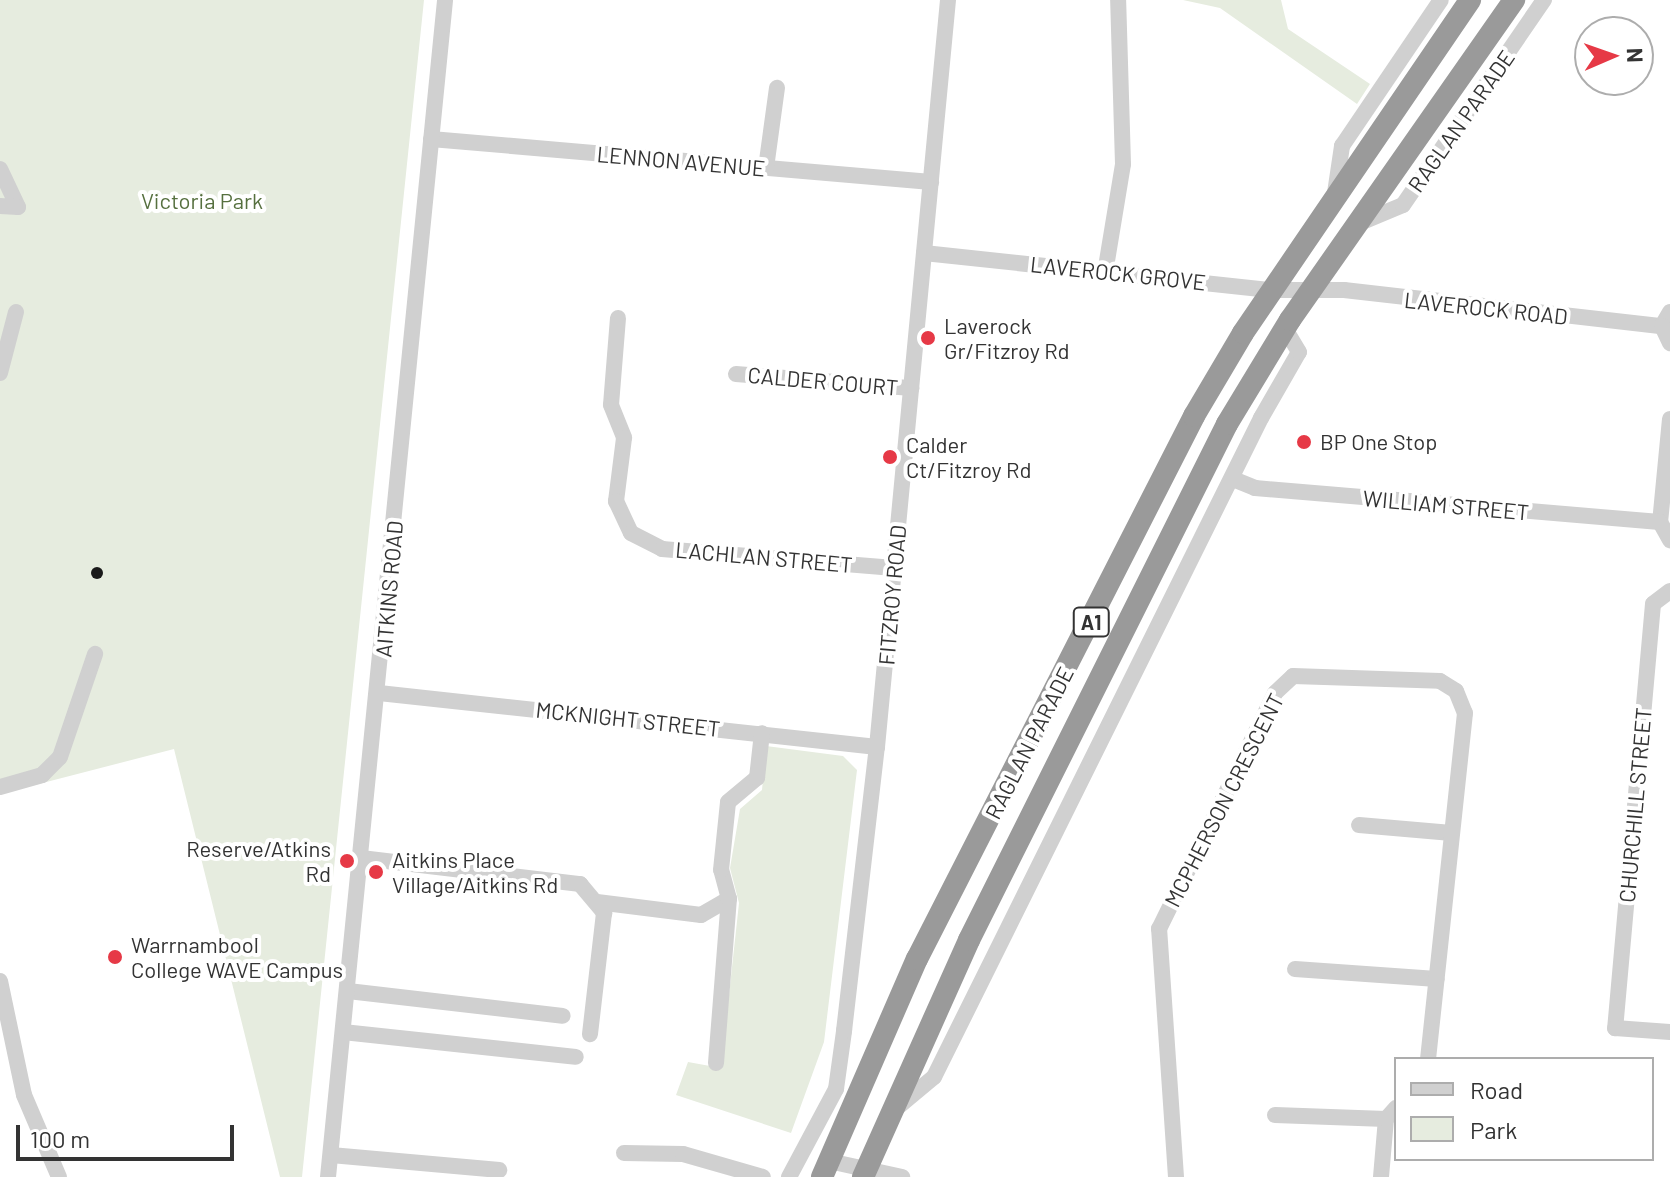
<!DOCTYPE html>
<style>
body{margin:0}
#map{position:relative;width:1670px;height:1177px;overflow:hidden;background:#fff;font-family:Barlow,sans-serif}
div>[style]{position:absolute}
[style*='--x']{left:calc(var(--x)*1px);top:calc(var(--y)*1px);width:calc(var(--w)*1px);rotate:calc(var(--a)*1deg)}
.green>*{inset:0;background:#e6ecdf}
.building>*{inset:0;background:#1a1a1a}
.round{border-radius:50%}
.minor>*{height:16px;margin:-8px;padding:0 8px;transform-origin:8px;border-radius:8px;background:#d0d0d0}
.highway>*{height:22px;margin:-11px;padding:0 11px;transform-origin:11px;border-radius:11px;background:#9a9a9a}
.dots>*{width:22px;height:22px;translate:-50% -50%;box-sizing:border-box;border:4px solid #fff;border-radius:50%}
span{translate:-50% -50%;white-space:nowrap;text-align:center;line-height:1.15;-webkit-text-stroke:8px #fff;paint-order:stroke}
.shield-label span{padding:2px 6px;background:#fff;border:2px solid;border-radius:6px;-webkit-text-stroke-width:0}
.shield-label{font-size:20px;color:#333;font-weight:700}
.street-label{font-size:22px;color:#333}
.park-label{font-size:22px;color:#56703f}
.poi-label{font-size:22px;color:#333}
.left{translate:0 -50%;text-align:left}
.right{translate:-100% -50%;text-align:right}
.legend{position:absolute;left:1394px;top:1057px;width:260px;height:104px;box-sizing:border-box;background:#fff;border:2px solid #adadad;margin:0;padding:10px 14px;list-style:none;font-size:24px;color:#333}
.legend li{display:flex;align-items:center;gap:16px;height:40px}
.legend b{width:40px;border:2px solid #adadad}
.north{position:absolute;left:1574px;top:16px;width:80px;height:80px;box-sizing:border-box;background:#fff;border:2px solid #adadad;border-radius:50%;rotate:88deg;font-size:22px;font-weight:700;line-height:32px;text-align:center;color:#333}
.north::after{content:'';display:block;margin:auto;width:28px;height:36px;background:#e63946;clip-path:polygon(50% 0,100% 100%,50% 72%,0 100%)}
.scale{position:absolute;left:16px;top:1125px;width:218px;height:36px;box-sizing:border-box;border:4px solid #333;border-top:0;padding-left:10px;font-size:24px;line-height:28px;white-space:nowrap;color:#333;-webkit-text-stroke:6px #fff;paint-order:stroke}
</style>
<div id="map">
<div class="green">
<i style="clip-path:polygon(0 0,424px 0,302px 1177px,280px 1177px,174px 749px,0 794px)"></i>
<i style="clip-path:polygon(1183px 0,1281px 0,1288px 29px,1370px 84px,1357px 104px,1220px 8px)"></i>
<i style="clip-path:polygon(766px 746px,843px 756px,857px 770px,824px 1042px,791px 1133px,676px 1095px,688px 1062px,721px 1068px,739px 903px,730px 868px,740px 809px,762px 790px)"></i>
</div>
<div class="building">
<i class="round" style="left:91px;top:567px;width:12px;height:12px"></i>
</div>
<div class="minor">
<i style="--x:431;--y:139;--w:502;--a:4.92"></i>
<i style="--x:766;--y:168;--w:81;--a:-82.2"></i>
<i style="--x:0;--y:169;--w:42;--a:64.7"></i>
<i style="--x:18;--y:207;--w:18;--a:-177"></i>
<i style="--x:1335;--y:193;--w:48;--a:-81.5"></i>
<i style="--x:1342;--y:146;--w:176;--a:-55.9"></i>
<i style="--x:1362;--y:222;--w:44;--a:-22.5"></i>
<i style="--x:1403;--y:205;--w:249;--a:-55.5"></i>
<i style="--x:924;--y:253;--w:350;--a:6.1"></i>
<i style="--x:1272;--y:290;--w:72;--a:0"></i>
<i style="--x:1344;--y:290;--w:320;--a:6.5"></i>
<i style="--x:1105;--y:273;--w:110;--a:-80.6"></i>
<i style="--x:1123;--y:164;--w:164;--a:-91.7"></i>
<i style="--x:1670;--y:312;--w:16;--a:120"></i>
<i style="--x:1662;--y:326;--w:19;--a:65"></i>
<i style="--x:618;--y:318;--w:87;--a:94.6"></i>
<i style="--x:611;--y:405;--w:35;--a:68"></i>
<i style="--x:624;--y:438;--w:64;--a:97.2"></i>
<i style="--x:616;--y:501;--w:35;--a:65"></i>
<i style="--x:631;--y:533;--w:35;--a:27"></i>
<i style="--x:662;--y:549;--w:233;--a:4.7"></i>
<i style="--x:0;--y:373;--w:63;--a:-75.3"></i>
<i style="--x:736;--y:374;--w:176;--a:4.6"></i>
<i style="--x:1670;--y:419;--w:103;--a:95.5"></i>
<i style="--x:1660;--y:522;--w:21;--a:61"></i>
<i style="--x:1233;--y:479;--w:24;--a:22"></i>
<i style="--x:1255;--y:488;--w:406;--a:4.8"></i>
<i style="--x:1670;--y:591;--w:21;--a:143"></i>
<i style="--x:1653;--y:604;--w:426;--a:95.1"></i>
<i style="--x:1615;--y:1028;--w:55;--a:4.2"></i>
<i style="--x:379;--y:693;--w:501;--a:6.19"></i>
<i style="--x:0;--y:787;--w:44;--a:-15.9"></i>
<i style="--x:42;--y:775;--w:25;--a:-45"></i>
<i style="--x:60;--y:757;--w:109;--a:-71.2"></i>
<i style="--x:1359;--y:825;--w:93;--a:4.9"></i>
<i style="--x:361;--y:858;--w:221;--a:6.8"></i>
<i style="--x:580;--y:884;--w:38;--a:50"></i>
<i style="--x:604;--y:913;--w:122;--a:96.6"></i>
<i style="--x:597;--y:902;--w:105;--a:7.1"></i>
<i style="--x:701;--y:915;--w:32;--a:-30"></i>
<i style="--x:1295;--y:969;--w:142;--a:4"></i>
<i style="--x:0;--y:981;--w:116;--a:78.1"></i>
<i style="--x:24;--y:1095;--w:89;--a:66.9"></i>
<i style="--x:348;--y:991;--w:216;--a:6.6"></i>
<i style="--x:343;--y:1032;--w:234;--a:6.1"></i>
<i style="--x:716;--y:1063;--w:165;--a:-85.5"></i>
<i style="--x:729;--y:899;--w:30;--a:-105"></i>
<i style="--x:721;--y:870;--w:68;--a:-84.1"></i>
<i style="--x:728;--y:802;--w:38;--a:-40"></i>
<i style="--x:757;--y:778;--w:45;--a:-83.7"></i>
<i style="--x:893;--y:1111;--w:53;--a:-39.7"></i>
<i style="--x:934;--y:1077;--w:736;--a:-63.61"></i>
<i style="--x:1261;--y:418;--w:76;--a:-60.1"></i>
<i style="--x:1299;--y:352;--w:27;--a:-121"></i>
<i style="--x:1275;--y:1115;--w:111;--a:2.1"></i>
<i style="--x:624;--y:1153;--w:59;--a:1"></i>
<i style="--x:683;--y:1154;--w:83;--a:16"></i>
<i style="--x:331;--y:1155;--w:169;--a:5.1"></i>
<i style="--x:829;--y:1161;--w:75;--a:12.4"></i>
<i style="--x:328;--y:1177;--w:1183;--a:-84.32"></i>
<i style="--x:789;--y:1177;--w:100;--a:-61.9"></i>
<i style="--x:836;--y:1089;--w:59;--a:-82.1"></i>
<i style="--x:844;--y:1031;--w:286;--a:-83.4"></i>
<i style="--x:877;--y:747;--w:750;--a:-84.57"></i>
<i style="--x:1176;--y:1177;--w:249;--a:-93.9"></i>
<i style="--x:1159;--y:929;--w:263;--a:-63.8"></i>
<i style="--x:1275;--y:693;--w:25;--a:-43"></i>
<i style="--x:1293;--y:676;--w:147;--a:1.9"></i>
<i style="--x:1440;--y:681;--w:19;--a:32"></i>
<i style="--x:1456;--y:691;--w:24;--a:68"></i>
<i style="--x:1465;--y:713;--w:348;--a:96.1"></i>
<i style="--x:1381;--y:1177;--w:58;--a:-85.1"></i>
<i style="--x:1386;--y:1119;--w:15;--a:-48"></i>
</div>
<div class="highway">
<i style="--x:822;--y:1177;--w:238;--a:-66.5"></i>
<i style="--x:917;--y:959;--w:610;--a:-62.97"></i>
<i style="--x:1194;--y:416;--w:96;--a:-59.4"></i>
<i style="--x:1243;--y:333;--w:403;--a:-55.7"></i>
<i style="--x:863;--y:1177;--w:260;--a:-65.9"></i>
<i style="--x:969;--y:940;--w:577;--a:-63.43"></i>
<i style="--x:1227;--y:424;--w:122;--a:-58.8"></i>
<i style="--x:1290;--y:320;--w:391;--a:-55"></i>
</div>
<div class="dots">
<i style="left:928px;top:338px;background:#e63946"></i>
<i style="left:1304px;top:442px;background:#e63946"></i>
<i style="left:890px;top:457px;background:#e63946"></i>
<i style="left:347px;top:861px;background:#e63946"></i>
<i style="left:376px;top:872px;background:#e63946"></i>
<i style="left:115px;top:957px;background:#e63946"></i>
</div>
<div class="shield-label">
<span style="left:1091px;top:622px">A1</span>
</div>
<div class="street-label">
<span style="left:1461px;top:121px;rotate:-55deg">RAGLAN PARADE</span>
<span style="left:681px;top:161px;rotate:5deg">LENNON AVENUE</span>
<span style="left:1118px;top:273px;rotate:6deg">LAVEROCK GROVE</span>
<span style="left:1486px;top:308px;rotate:6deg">LAVEROCK ROAD</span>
<span style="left:823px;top:381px;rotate:5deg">CALDER COURT</span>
<span style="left:1446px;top:505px;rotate:5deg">WILLIAM STREET</span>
<span style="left:764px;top:557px;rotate:5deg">LACHLAN STREET</span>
<span style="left:389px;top:589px;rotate:-85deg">AITKINS ROAD</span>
<span style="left:892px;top:595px;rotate:-85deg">FITZROY ROAD</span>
<span style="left:628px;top:719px;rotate:6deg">MCKNIGHT STREET</span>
<span style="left:1029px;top:743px;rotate:-63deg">RAGLAN PARADE</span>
<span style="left:1224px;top:800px;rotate:-63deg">MCPHERSON CRESCENT</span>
<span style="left:1635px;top:805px;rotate:-85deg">CHURCHILL STREET</span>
</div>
<div class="park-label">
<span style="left:202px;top:201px">Victoria Park</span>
</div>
<div class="poi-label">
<span class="left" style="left:944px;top:338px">Laverock<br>Gr/Fitzroy Rd</span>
<span class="left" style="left:1320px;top:442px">BP One Stop</span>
<span class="left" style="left:906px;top:457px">Calder<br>Ct/Fitzroy Rd</span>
<span class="right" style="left:331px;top:861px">Reserve/Atkins<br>Rd</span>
<span class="left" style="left:392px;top:872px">Aitkins Place<br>Village/Aitkins Rd</span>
<span class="left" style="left:131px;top:957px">Warrnambool<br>College WAVE Campus</span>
</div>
<ul class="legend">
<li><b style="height:10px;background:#d0d0d0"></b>Road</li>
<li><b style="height:22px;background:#e6ecdf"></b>Park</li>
</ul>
<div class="north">N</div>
<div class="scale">100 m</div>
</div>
